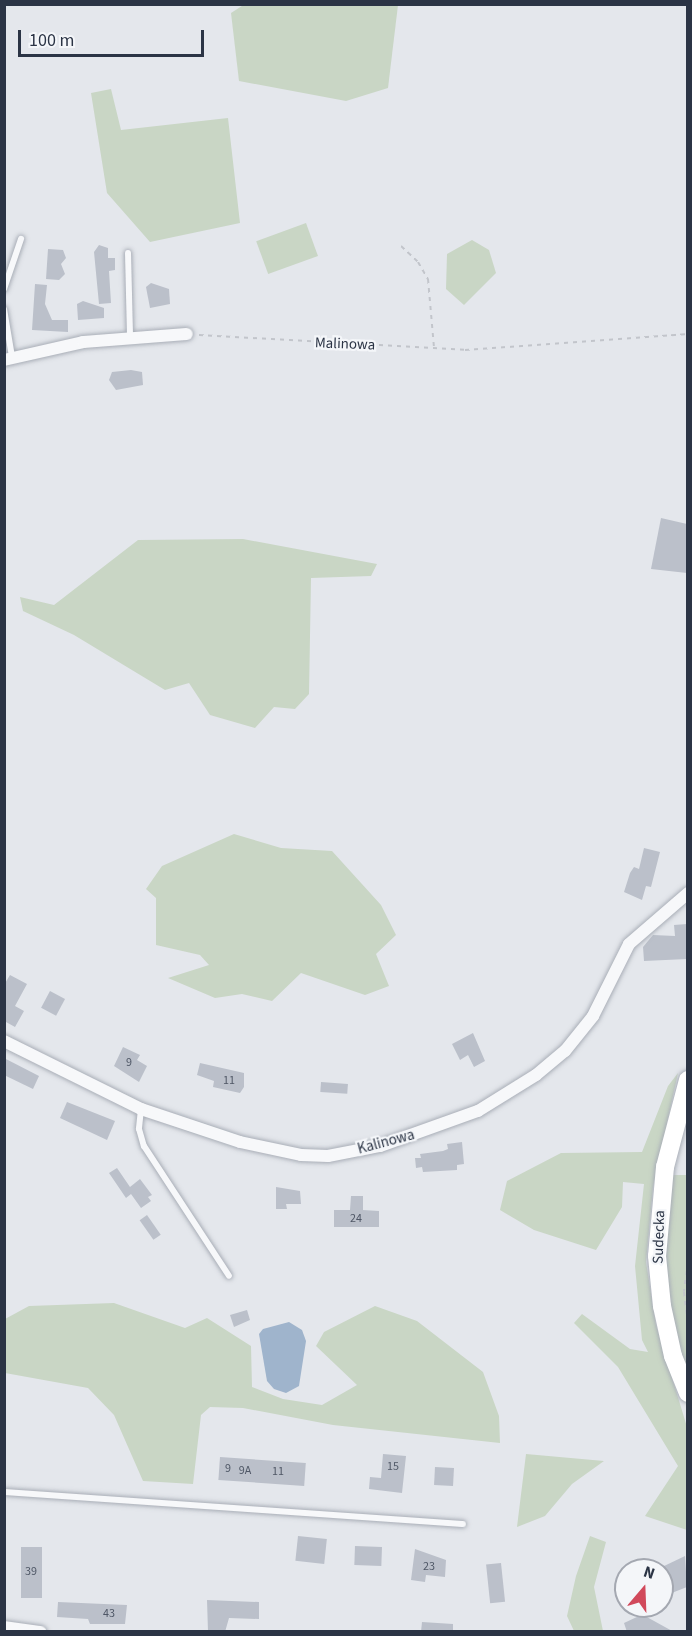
<!DOCTYPE html>
<style>
body{margin:0}
#map{position:relative;width:692px;height:1636px;overflow:hidden;background:#e4e7ec;font-family:"Source Sans 3",sans-serif}
div>[style]{position:absolute}
[style*='--x']{left:calc(var(--x)*1px);top:calc(var(--y)*1px);width:calc(var(--w)*1px);rotate:calc(var(--a)*1deg)}
.green>*{inset:0;background:#c9d6c5;transform-origin:0 0}
.water>*{inset:0;background:#9fb4cc}
.building>*{inset:0;background:#bbc0ca;transform-origin:0 0}
.path>*{height:2px;margin-top:-1px;transform-origin:0;background:repeating-linear-gradient(90deg,#c2c5cb 0 4.5px,transparent 0 9px)}
.roads{filter:drop-shadow(0 0 2px #a9aeb7) drop-shadow(0 0 2px #a9aeb7)}
.lane>*{height:6px;margin:-3px;padding:0 3px;transform-origin:3px;border-radius:3px;background:#f7f8fa}
.street>*{height:12px;margin:-6px;padding:0 6px;transform-origin:6px;border-radius:6px;background:#f7f8fa}
.secondary>*{height:18px;margin:-9px;padding:0 9px;transform-origin:9px;border-radius:9px;background:#fff}
span{translate:-50% -50%;white-space:nowrap;text-align:center;line-height:1.15;-webkit-text-stroke:4.5px #f4f6f9;paint-order:stroke}
.number-label{font-size:12px;color:#4f5766}
.number-label span{-webkit-text-stroke-width:0}
.street-label{font-size:15px;color:#2b3445}
.frame{position:absolute;inset:0;border:6px solid #2b3445;pointer-events:none}
.north{position:absolute;left:614px;top:1558px;width:60px;height:60px;box-sizing:border-box;background:#f4f6f9;border:2px solid #a4a8b1;border-radius:50%;rotate:19deg;font-size:16px;font-weight:700;line-height:24px;text-align:center;color:#2b3445}
.north::after{content:'';display:block;margin:auto;width:21px;height:27px;background:#d1495b;clip-path:polygon(50% 0,100% 100%,50% 72%,0 100%)}
.scale{position:absolute;left:18px;top:30px;width:186px;height:27px;box-sizing:border-box;border:3px solid #2b3445;border-top:0;padding-left:8px;font-size:18px;line-height:21px;white-space:nowrap;color:#2b3445;-webkit-text-stroke:4px #f4f6f9;paint-order:stroke}
</style>
<div id="map">
<div class="green">
<i style="clip-path:polygon(245px 4px,398px 5px,388px 88px,346px 101px,239px 81px,231px 13px)"></i>
<i style="clip-path:polygon(111px 89px,121px 130px,228px 118px,240px 223px,150px 242px,107px 193px,91px 93px)"></i>
<i style="left:306px;top:223px;width:35px;height:53px;rotate:70deg"></i>
<i style="clip-path:polygon(472px 240px,489px 250px,496px 273px,464px 305px,446px 289px,447px 254px)"></i>
<i style="clip-path:polygon(243px 539px,377px 564px,371px 576px,311px 578px,309px 694px,295px 709px,274px 707px,255px 728px,210px 715px,189px 683px,165px 690px,74px 635px,23px 611px,20px 597px,54px 605px,138px 540px)"></i>
<i style="clip-path:polygon(234px 834px,281px 848px,332px 851px,381px 905px,396px 935px,376px 954px,389px 986px,365px 995px,301px 973px,272px 1001px,242px 994px,215px 998px,168px 978px,209px 965px,200px 955px,156px 945px,156px 898px,146px 889px,162px 866px)"></i>
<i style="clip-path:polygon(678px 1073px,653px 1187px,646px 1262px,656px 1325px,687px 1427px,687px 1530px,645px 1516px,678px 1466px,618px 1367px,574px 1323px,582px 1314px,630px 1349px,648px 1352px,642px 1340px,635px 1266px,644px 1184px,623px 1182px,622px 1207px,596px 1250px,534px 1230px,500px 1210px,507px 1181px,561px 1153px,642px 1152px,668px 1086px)"></i>
<i style="clip-path:polygon(672px 1175px,687px 1175px,687px 1377px,668px 1318px,658px 1217px)"></i>
<i style="clip-path:polygon(114px 1303px,185px 1328px,207px 1318px,251px 1346px,252px 1387px,283px 1399px,322px 1405px,357px 1385px,316px 1346px,324px 1332px,375px 1306px,417px 1321px,483px 1372px,499px 1416px,500px 1443px,333px 1425px,243px 1408px,210px 1407px,201px 1415px,193px 1484px,143px 1481px,114px 1415px,88px 1388px,5px 1373px,5px 1319px,29px 1306px)"></i>
<i style="clip-path:polygon(526px 1454px,604px 1461px,572px 1484px,545px 1516px,517px 1527px)"></i>
<i style="clip-path:polygon(590px 1536px,606px 1542px,594px 1587px,603px 1631px,574px 1631px,567px 1616px,576px 1576px)"></i>
</div>
<div class="water">
<i style="clip-path:polygon(289px 1322px,302px 1330px,306px 1341px,299px 1386px,286px 1393px,274px 1389px,267px 1381px,259px 1334px,263px 1329px)"></i>
</div>
<div class="building">
<i style="clip-path:polygon(99px 245px,108px 248px,108px 258px,115px 258px,115px 270px,109px 271px,111px 303px,99px 304px,94px 252px)"></i>
<i style="clip-path:polygon(48px 249px,63px 250px,66px 258px,61px 264px,65px 274px,59px 280px,46px 279px)"></i>
<i style="clip-path:polygon(151px 283px,169px 289px,170px 304px,150px 308px,146px 287px)"></i>
<i style="clip-path:polygon(35px 284px,47px 285px,45px 304px,52px 320px,68px 320px,68px 332px,32px 330px)"></i>
<i style="clip-path:polygon(83px 301px,104px 308px,104px 318px,78px 320px,77px 304px)"></i>
<i style="clip-path:polygon(131px 370px,142px 372px,143px 385px,116px 390px,109px 380px,112px 372px)"></i>
<i style="clip-path:polygon(661px 518px,687px 524px,687px 573px,651px 569px)"></i>
<i style="clip-path:polygon(644px 848px,660px 852px,651px 887px,646px 886px,642px 900px,624px 892px,630px 873px,634px 867px,639px 869px)"></i>
<i style="clip-path:polygon(687px 924px,687px 959px,644px 961px,643px 947px,653px 935px,675px 936px,674px 925px)"></i>
<i style="clip-path:polygon(10px 975px,27px 984px,15px 1006px,24px 1011px,15px 1027px,6px 1022px,4px 1026px,4px 985px)"></i>
<i style="left:50px;top:991px;width:17px;height:19px;rotate:28deg"></i>
<i style="clip-path:polygon(473px 1033px,485px 1061px,474px 1067px,468px 1055px,460px 1060px,452px 1044px)"></i>
<i style="clip-path:polygon(123px 1047px,140px 1055px,137px 1060px,147px 1066px,139px 1082px,114px 1066px)"></i>
<i style="clip-path:polygon(4px 1058px,39px 1076px,33px 1089px,4px 1075px)"></i>
<i style="clip-path:polygon(200px 1063px,244px 1073px,244px 1087px,240px 1093px,213px 1087px,214px 1081px,197px 1075px)"></i>
<i style="left:321px;top:1082px;width:27px;height:10px;rotate:4deg"></i>
<i style="clip-path:polygon(67px 1102px,115px 1121px,107px 1140px,60px 1118px)"></i>
<i style="clip-path:polygon(462px 1142px,464px 1164px,457px 1165px,457px 1170px,423px 1172px,422px 1167px,416px 1168px,415px 1158px,421px 1158px,420px 1154px,443px 1151px,448px 1149px,447px 1144px)"></i>
<i style="clip-path:polygon(117px 1168px,130px 1187px,140px 1179px,152px 1195px,148px 1197px,151px 1201px,141px 1208px,131px 1194px,126px 1198px,109px 1173px)"></i>
<i style="clip-path:polygon(276px 1187px,300px 1191px,301px 1204px,286px 1204px,287px 1209px,276px 1209px)"></i>
<i style="clip-path:polygon(351px 1196px,363px 1196px,363px 1210px,379px 1211px,379px 1227px,334px 1227px,334px 1210px,350px 1210px)"></i>
<i style="left:147px;top:1215px;width:24px;height:9px;rotate:55deg"></i>
<i style="clip-path:polygon(247px 1310px,250px 1320px,234px 1327px,230px 1315px)"></i>
<i style="clip-path:polygon(383px 1454px,406px 1456px,402px 1493px,369px 1489px,370px 1477px,381px 1478px)"></i>
<i style="left:220px;top:1457px;width:86px;height:23px;rotate:4deg"></i>
<i style="left:435px;top:1467px;width:19px;height:18px;rotate:3deg"></i>
<i style="left:298px;top:1536px;width:29px;height:25px;rotate:6deg"></i>
<i style="left:355px;top:1546px;width:27px;height:19px;rotate:2deg"></i>
<i style="left:21px;top:1547px;width:21px;height:51px"></i>
<i style="clip-path:polygon(415px 1549px,446px 1560px,445px 1577px,426px 1575px,425px 1582px,411px 1580px)"></i>
<i style="clip-path:polygon(685px 1556px,687px 1587px,664px 1596px,662px 1567px)"></i>
<i style="left:501px;top:1563px;width:39px;height:15px;rotate:84deg"></i>
<i style="clip-path:polygon(207px 1600px,259px 1602px,259px 1619px,229px 1618px,225px 1632px,208px 1632px)"></i>
<i style="clip-path:polygon(58px 1602px,127px 1605px,125px 1624px,90px 1624px,88px 1619px,57px 1617px)"></i>
<i style="clip-path:polygon(639px 1616px,645px 1616px,674px 1632px,627px 1632px,624px 1623px)"></i>
<i style="clip-path:polygon(422px 1622px,453px 1624px,453px 1632px,421px 1632px)"></i>
</div>
<div class="path">
<i style="--x:401;--y:246;--w:23;--a:43"></i>
<i style="--x:418;--y:262;--w:20;--a:60"></i>
<i style="--x:428;--y:279;--w:69;--a:85"></i>
<i style="--x:199;--y:335;--w:266;--a:3.2"></i>
<i style="--x:465;--y:350;--w:224;--a:-4.1"></i>
<i style="--x:688;--y:1262;--w:30;--a:98"></i>
<i style="--x:684;--y:1292;--w:34;--a:83"></i>
</div>
<div class="roads">
<div class="lane">
<i style="--x:128;--y:253;--w:84;--a:88.6"></i>
<i style="--x:4;--y:289;--w:53;--a:-71.2"></i>
<i style="--x:4;--y:309;--w:49;--a:80.5"></i>
<i style="--x:141;--y:1109;--w:20;--a:96"></i>
<i style="--x:139;--y:1129;--w:18;--a:74"></i>
<i style="--x:144;--y:1146;--w:155;--a:56.8"></i>
<i style="--x:4;--y:1492;--w:460;--a:4"></i>
</div>
<div class="street">
<i style="--x:4;--y:360;--w:81;--a:-12.8"></i>
<i style="--x:83;--y:342;--w:104;--a:-4.4"></i>
<i style="--x:4;--y:1041;--w:153;--a:26.4"></i>
<i style="--x:141;--y:1109;--w:104;--a:18.4"></i>
<i style="--x:240;--y:1142;--w:62;--a:12"></i>
<i style="--x:301;--y:1155;--w:27;--a:2"></i>
<i style="--x:328;--y:1156;--w:53;--a:-10.9"></i>
<i style="--x:380;--y:1146;--w:104;--a:-19.7"></i>
<i style="--x:478;--y:1111;--w:68;--a:-31.8"></i>
<i style="--x:536;--y:1075;--w:38;--a:-40"></i>
<i style="--x:565;--y:1051;--w:45;--a:-51.3"></i>
<i style="--x:593;--y:1016;--w:80;--a:-63.4"></i>
<i style="--x:629;--y:944;--w:78;--a:-40.8"></i>
<i style="--x:4;--y:1627;--w:37;--a:8"></i>
</div>
<div class="secondary">
<i style="--x:688;--y:1080;--w:90;--a:104.8"></i>
<i style="--x:665;--y:1167;--w:89;--a:95.1"></i>
<i style="--x:657;--y:1256;--w:50;--a:84.3"></i>
<i style="--x:662;--y:1306;--w:51;--a:77.6"></i>
<i style="--x:673;--y:1356;--w:40;--a:68"></i>
</div>
</div>
<div class="number-label">
<span style="left:129px;top:1063px">9</span>
<span style="left:229px;top:1081px">11</span>
<span style="left:356px;top:1219px">24</span>
<span style="left:393px;top:1467px">15</span>
<span style="left:228px;top:1469px">9</span>
<span style="left:245px;top:1471px">9A</span>
<span style="left:278px;top:1472px">11</span>
<span style="left:429px;top:1567px">23</span>
<span style="left:31px;top:1572px">39</span>
<span style="left:109px;top:1614px">43</span>
</div>
<div class="street-label">
<span style="left:345px;top:344px;rotate:2deg">Malinowa</span>
<span style="left:386px;top:1142px;rotate:-15deg">Kalinowa</span>
<span style="left:659px;top:1237px;rotate:-88deg">Sudecka</span>
</div>
<div class="frame"></div>
<div class="north">N</div>
<div class="scale">100 m</div>
</div>
